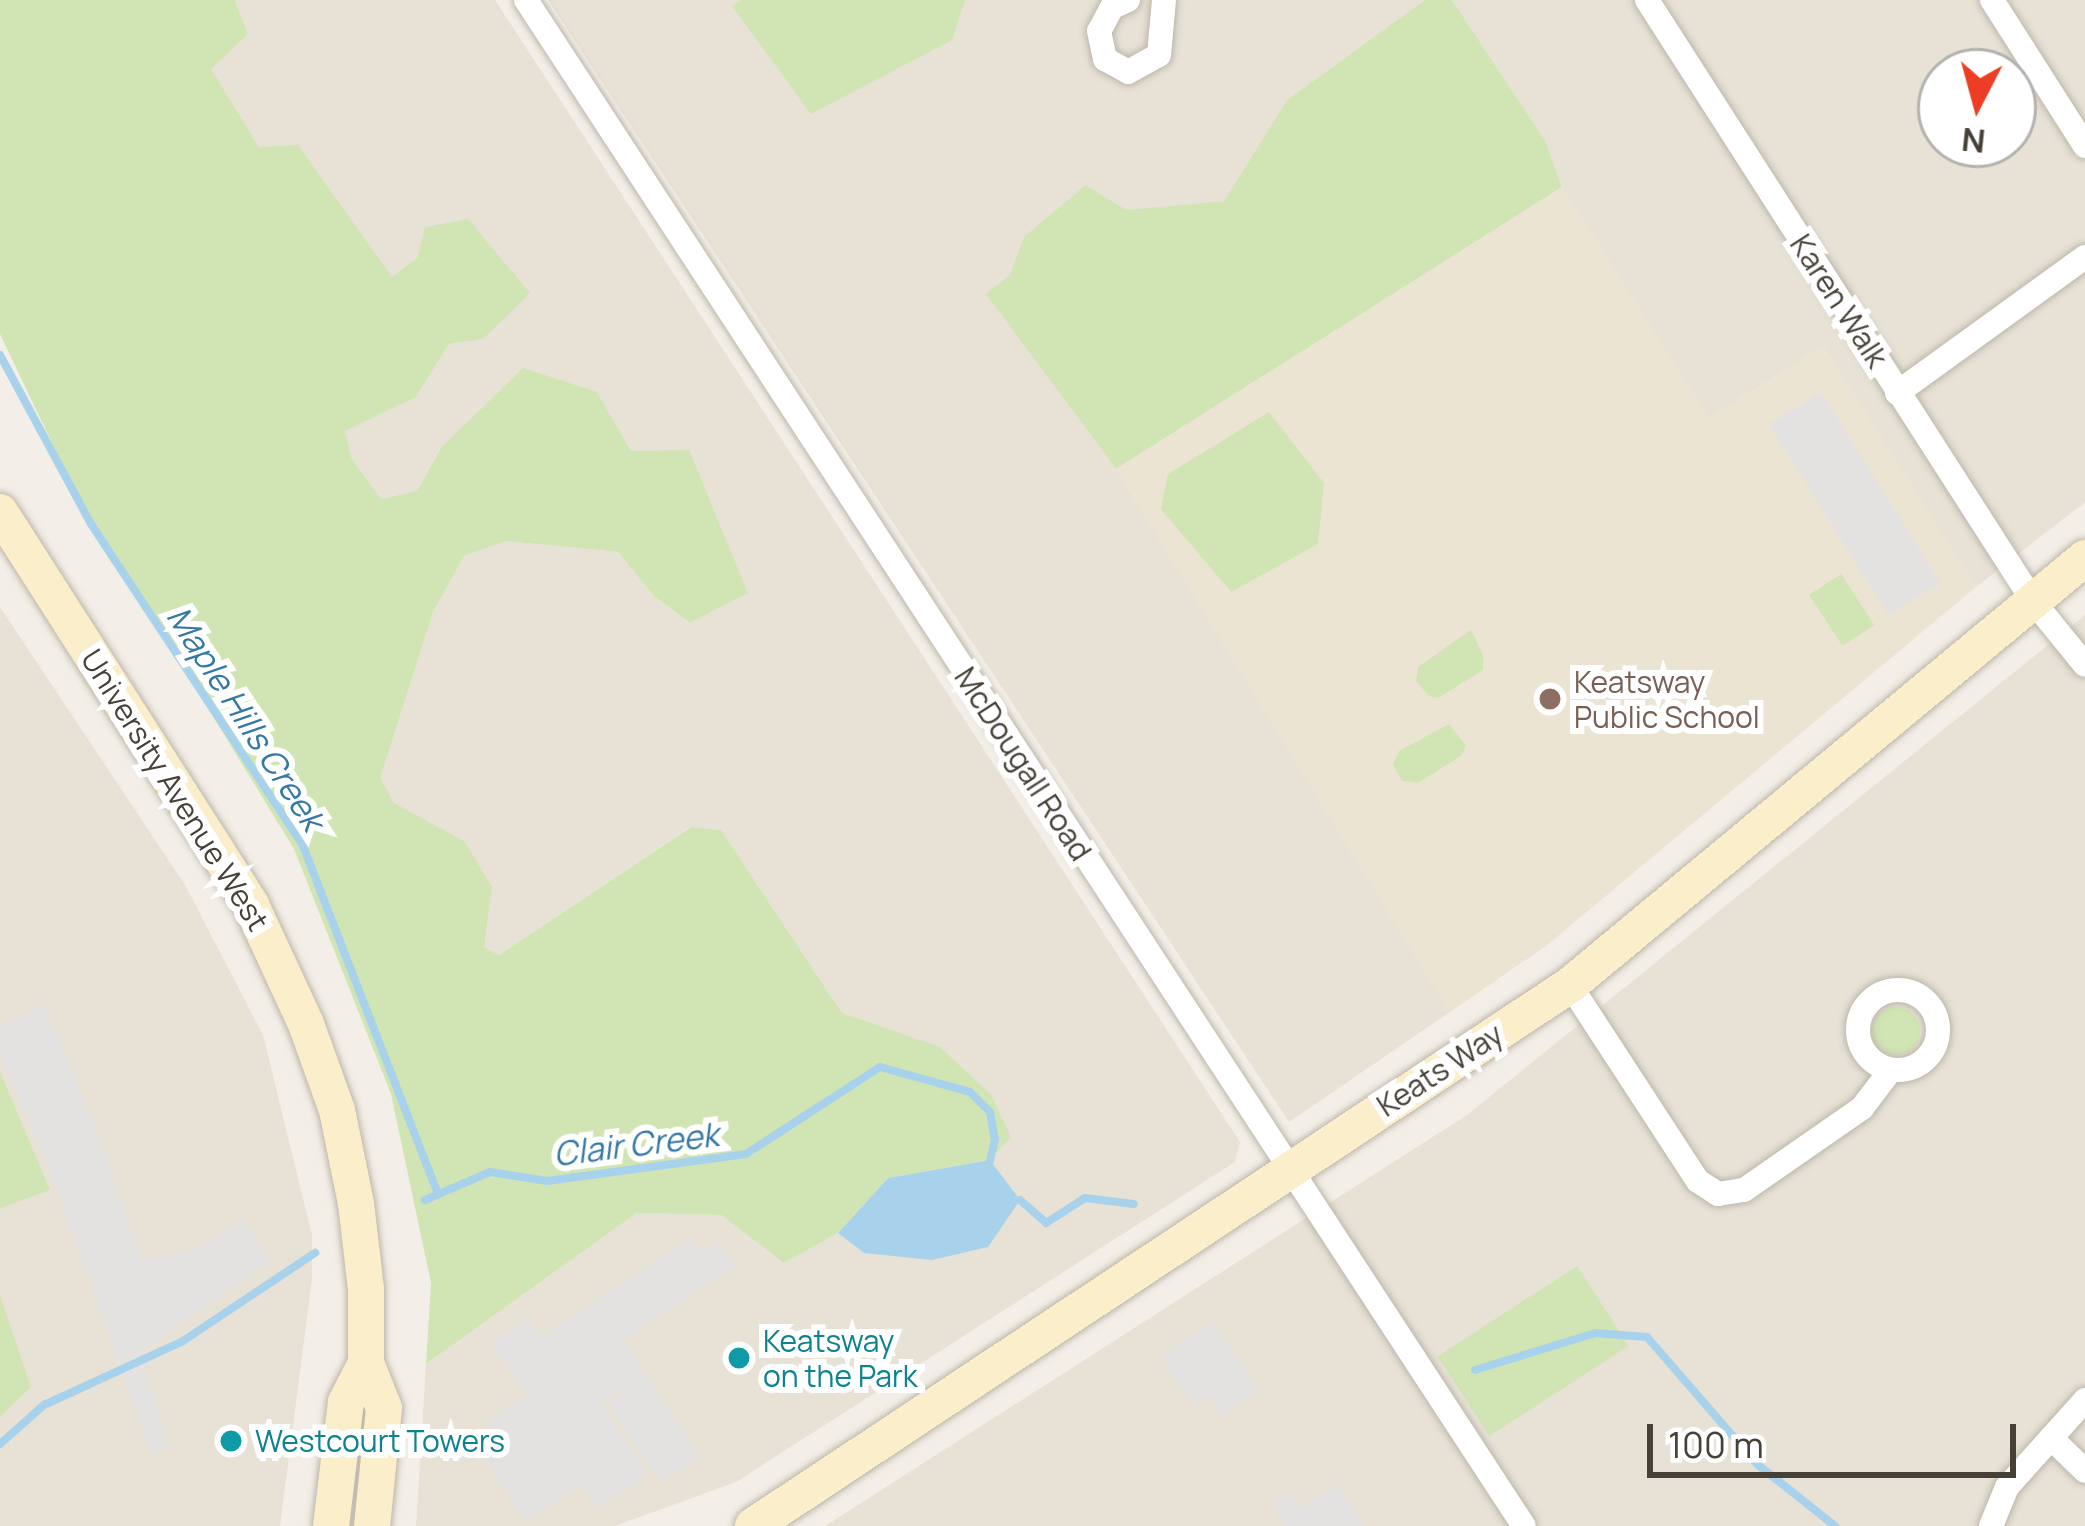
<!DOCTYPE html>
<style>
body{margin:0}
#map{position:relative;width:2085px;height:1526px;overflow:hidden;background:#f3efe8;font-family:Manrope,sans-serif}
div>[style]{position:absolute}
[style*='--x']{left:calc(var(--x)*1px);top:calc(var(--y)*1px);width:calc(var(--w)*1px);rotate:calc(var(--a)*1deg)}
.residential>*{inset:0;background:#e7e1d6}
.education>*{inset:0;background:#ebe4d3}
.green>*{inset:0;background:#d0e5b3;transform-origin:0 0}
.round{border-radius:50%}
.parking>*{inset:0;background:#e4e2e0;transform-origin:0 0}
.water>*{inset:0;background:#a8d2ec}
.stream>*{height:8px;margin:-4px;padding:0 4px;transform-origin:4px;border-radius:4px;background:#a8d2ec}
.roads{filter:drop-shadow(0 0 3px #beb7ab) drop-shadow(0 0 3px #beb7ab)}
.street>*{height:24px;margin:-12px;padding:0 12px;transform-origin:12px;border-radius:12px;background:#fff}
.street>.ring{margin:-12px;padding:0;box-sizing:content-box;background:none;border:24px solid #fff;border-radius:50%}
.secondary>*{height:36px;margin:-18px;padding:0 18px;transform-origin:18px;border-radius:18px;background:#fbeeca}
.dots>*{width:33px;height:33px;translate:-50% -50%;box-sizing:border-box;border:6px solid #fff;border-radius:50%}
span{translate:-50% -50%;white-space:nowrap;text-align:center;line-height:1.15;-webkit-text-stroke:12px #fff;paint-order:stroke}
.street-label{font-size:30px;color:#464037}
.education-label{font-size:30px;color:#785e54}
.left{translate:0 -50%;text-align:left}
.culture-label{font-size:30px;color:#0d838f}
.water-label{font-size:33px;color:#3478a4;font-style:italic}
.north{position:absolute;left:1917px;top:48px;width:120px;height:120px;box-sizing:border-box;background:#fff;border:3px solid #b5b3af;border-radius:50%;rotate:186deg;font-size:33px;font-weight:700;line-height:48px;text-align:center;color:#464037}
.north::after{content:'';display:block;margin:auto;width:42px;height:54px;background:#ed3e25;clip-path:polygon(50% 0,100% 100%,50% 72%,0 100%)}
.scale{position:absolute;left:1647px;top:1424px;width:369px;height:54px;box-sizing:border-box;border:6px solid #464037;border-top:0;padding-left:15px;font-size:36px;line-height:42px;white-space:nowrap;color:#464037;-webkit-text-stroke:9px #fff;paint-order:stroke}
</style>
<div id="map">
<div class="residential">
<i style="clip-path:polygon(235px 0,495px 0,1240px 1142px,1235px 1162px,736px 1482px,615px 1526px,416px 1526px,426px 1364px,637px 1213px,721px 1215px,784px 1263px,838px 1233px,864px 1253px,987px 1247px,1019px 1200px,990px 1160px,1011px 1136px,889px 1033px,842px 1013px,721px 830px,690px 827px,499px 955px,484px 947px,464px 842px,394px 803px,379px 778px,433px 612px,464px 556px,506px 541px,618px 552px,654px 596px,690px 623px,748px 592px,631px 451px,597px 392px,440px 448px,417px 491px,381px 499px,351px 457px,344px 431px,416px 397px,449px 344px,483px 339px,418px 257px,392px 278px,298px 146px,259px 147px,210px 69px,248px 34px)"></i>
<i style="clip-path:polygon(548px 0,1425px 0,1287px 100px,1224px 201px,1081px 215px,987px 295px,1116px 469px,1450px 1012px,1289px 1122px)"></i>
<i style="clip-path:polygon(evenodd,1452px 0,2085px 0,2085px 502px,1976px 587px,1823px 346px,1709px 419px,1562px 187px,1545px 140px,1452px 0,1941px 72px,2013px 72px,2013px 144px,1941px 144px,1941px 72px)"></i>
<i style="clip-path:polygon(0 607px,185px 885px,263px 1035px,312px 1235px,312px 1279px,280px 1526px,0 1526px)"></i>
<i style="clip-path:polygon(2085px 615px,2085px 1526px,825px 1526px,1467px 1115px)"></i>
</div>
<div class="education">
<i style="clip-path:polygon(1562px 187px,1709px 419px,1823px 346px,1976px 587px,1546px 946px,1450px 1012px,1116px 469px)"></i>
</div>
<div class="green">
<i style="clip-path:polygon(0 0,235px 0,248px 34px,211px 69px,259px 147px,298px 145px,392px 277px,418px 257px,425px 227px,468px 219px,530px 293px,483px 339px,449px 344px,416px 397px,345px 431px,351px 457px,381px 499px,417px 491px,440px 449px,523px 368px,597px 392px,631px 451px,689px 450px,748px 593px,690px 623px,654px 596px,618px 552px,506px 541px,464px 556px,433px 612px,380px 778px,394px 803px,464px 841px,492px 887px,484px 947px,499px 955px,691px 827px,721px 830px,842px 1013px,940px 1047px,991px 1095px,1011px 1137px,990px 1160px,888px 1178px,838px 1233px,784px 1263px,721px 1215px,637px 1213px,426px 1364px,431px 1283px,391px 1094px,294px 849px,75px 491px,0 334px)"></i>
<i style="clip-path:polygon(742px 0,965px 0,952px 40px,811px 114px,732px 6px)"></i>
<i style="clip-path:polygon(1425px 0,1452px 0,1545px 140px,1562px 187px,1116px 469px,986px 294px,1010px 275px,1024px 237px,1086px 185px,1126px 210px,1224px 201px,1287px 100px)"></i>
<i style="clip-path:polygon(1269px 412px,1324px 483px,1318px 544px,1231px 592px,1161px 509px,1168px 474px)"></i>
<i style="left:1841px;top:574px;width:61px;height:38px;rotate:57deg"></i>
<i style="clip-path:polygon(1471px 630px,1483px 655px,1483px 670px,1438px 698px,1429px 696px,1416px 681px,1418px 667px)"></i>
<i style="clip-path:polygon(1449px 724px,1466px 746px,1461px 756px,1418px 783px,1402px 781px,1393px 765px,1399px 751px)"></i>
<i class="round" style="left:1872px;top:1007px;width:48px;height:48px"></i>
<i style="clip-path:polygon(0 1072px,50px 1190px,0 1208px)"></i>
<i style="left:1577px;top:1266px;width:95px;height:166px;rotate:57deg"></i>
<i style="clip-path:polygon(0 1295px,31px 1387px,0 1417px)"></i>
</div>
<div class="parking">
<i style="left:1821px;top:392px;width:225px;height:61px;rotate:58deg"></i>
<i style="clip-path:polygon(44px 1005px,100px 1138px,142px 1261px,200px 1247px,243px 1217px,270px 1262px,140px 1352px,171px 1448px,152px 1454px,47px 1162px,0 1053px,0 1025px)"></i>
<i style="clip-path:polygon(691px 1237px,702px 1252px,719px 1241px,736px 1266px,623px 1340px,700px 1457px,662px 1482px,609px 1403px,622px 1394px,619px 1390px,600px 1404px,648px 1476px,598px 1509px,581px 1485px,526px 1521px,479px 1451px,497px 1439px,486px 1421px,525px 1395px,490px 1342px,528px 1317px,542px 1336px)"></i>
<i style="clip-path:polygon(1213px 1321px,1259px 1392px,1222px 1416px,1210px 1397px,1194px 1407px,1160px 1356px)"></i>
<i style="clip-path:polygon(1337px 1485px,1364px 1526px,1285px 1526px,1271px 1503px,1290px 1492px,1300px 1508px)"></i>
</div>
<div class="water">
<i style="clip-path:polygon(990px 1160px,1020px 1200px,988px 1247px,932px 1260px,864px 1253px,838px 1233px,888px 1178px)"></i>
</div>
<div class="stream">
<i style="--x:0;--y:355;--w:192;--a:61.7"></i>
<i style="--x:91;--y:524;--w:386;--a:56.6"></i>
<i style="--x:303;--y:846;--w:373;--a:68.8"></i>
<i style="--x:425;--y:1200;--w:71;--a:-23.3"></i>
<i style="--x:490;--y:1172;--w:58;--a:9"></i>
<i style="--x:547;--y:1181;--w:201;--a:-7.7"></i>
<i style="--x:746;--y:1154;--w:160;--a:-33"></i>
<i style="--x:880;--y:1067;--w:93;--a:15.5"></i>
<i style="--x:970;--y:1092;--w:28;--a:45"></i>
<i style="--x:990;--y:1112;--w:27;--a:80"></i>
<i style="--x:995;--y:1139;--w:22;--a:103"></i>
<i style="--x:1020;--y:1200;--w:35;--a:41"></i>
<i style="--x:1046;--y:1223;--w:46;--a:-32.7"></i>
<i style="--x:1085;--y:1198;--w:49;--a:7"></i>
<i style="--x:1475;--y:1370;--w:126;--a:-17.1"></i>
<i style="--x:1595;--y:1333;--w:52;--a:4.4"></i>
<i style="--x:1647;--y:1337;--w:168;--a:49.1"></i>
<i style="--x:1757;--y:1464;--w:100;--a:38.5"></i>
<i style="--x:0;--y:1444;--w:59;--a:-41.6"></i>
<i style="--x:44;--y:1405;--w:153;--a:-24.7"></i>
<i style="--x:183;--y:1341;--w:159;--a:-33.7"></i>
</div>
<div class="roads">
<div class="street">
<i style="--x:526;--y:0;--w:1823;--a:56.82"></i>
<i style="--x:1128;--y:0;--w:17;--a:156"></i>
<i style="--x:1112;--y:7;--w:27;--a:118"></i>
<i style="--x:1099;--y:31;--w:29;--a:78"></i>
<i style="--x:1105;--y:59;--w:26;--a:29"></i>
<i style="--x:1128;--y:72;--w:35;--a:-29"></i>
<i style="--x:1159;--y:55;--w:55;--a:-84.8"></i>
<i style="--x:1647;--y:0;--w:714;--a:57.29"></i>
<i style="--x:2033;--y:601;--w:82;--a:50.9"></i>
<i style="--x:1992;--y:0;--w:173;--a:57.5"></i>
<i style="--x:1897;--y:393;--w:232;--a:-35.9"></i>
<i style="--x:1570;--y:985;--w:234;--a:56.9"></i>
<i style="--x:1698;--y:1181;--w:24;--a:33"></i>
<i style="--x:1718;--y:1194;--w:26;--a:-9"></i>
<i style="--x:1744;--y:1190;--w:144;--a:-34.8"></i>
<i style="--x:1862;--y:1108;--w:48;--a:-52.7"></i>
<i class="ring" style="left:1858px;top:990px;width:56px;height:56px"></i>
<i style="--x:2051;--y:1438;--w:47;--a:44.1"></i>
<i style="--x:1991;--y:1526;--w:42;--a:-67.7"></i>
<i style="--x:2007;--y:1487;--w:117;--a:-48.1"></i>
</div>
<div class="secondary">
<i style="--x:0;--y:512;--w:466;--a:57.4"></i>
<i style="--x:251;--y:905;--w:131;--a:65.2"></i>
<i style="--x:306;--y:1024;--w:91;--a:70.2"></i>
<i style="--x:337;--y:1110;--w:95;--a:78.5"></i>
<i style="--x:356;--y:1203;--w:87;--a:83.4"></i>
<i style="--x:366;--y:1289;--w:74;--a:90"></i>
<i style="--x:366;--y:1363;--w:48;--a:68.2"></i>
<i style="--x:384;--y:1408;--w:119;--a:95.8"></i>
<i style="--x:331;--y:1526;--w:125;--a:-83.1"></i>
<i style="--x:346;--y:1402;--w:44;--a:-62.9"></i>
<i style="--x:753;--y:1526;--w:980;--a:-33.51"></i>
<i style="--x:1570;--y:985;--w:669;--a:-39.66"></i>
</div>
</div>
<div class="dots">
<i style="left:1550px;top:699px;background:#8d6e63"></i>
<i style="left:739px;top:1358px;background:#0f9aa8"></i>
<i style="left:231px;top:1441px;background:#0f9aa8"></i>
</div>
<div class="street-label">
<span style="left:1839px;top:301px;rotate:57deg">Karen Walk</span>
<span style="left:1023px;top:764px;rotate:57deg">McDougall Road</span>
<span style="left:175px;top:790px;rotate:58deg">University Avenue West</span>
<span style="left:1440px;top:1070px;rotate:-33deg">Keats Way</span>
</div>
<div class="education-label">
<span class="left" style="left:1574px;top:699px">Keatsway<br>Public School</span>
</div>
<div class="culture-label">
<span class="left" style="left:763px;top:1358px">Keatsway<br>on the Park</span>
<span class="left" style="left:255px;top:1441px">Westcourt Towers</span>
</div>
<div class="water-label">
<span style="left:246px;top:718px;rotate:57deg">Maple Hills Creek</span>
<span style="left:636px;top:1144px;rotate:-7deg">Clair Creek</span>
</div>
<div class="north">N</div>
<div class="scale">100 m</div>
</div>
